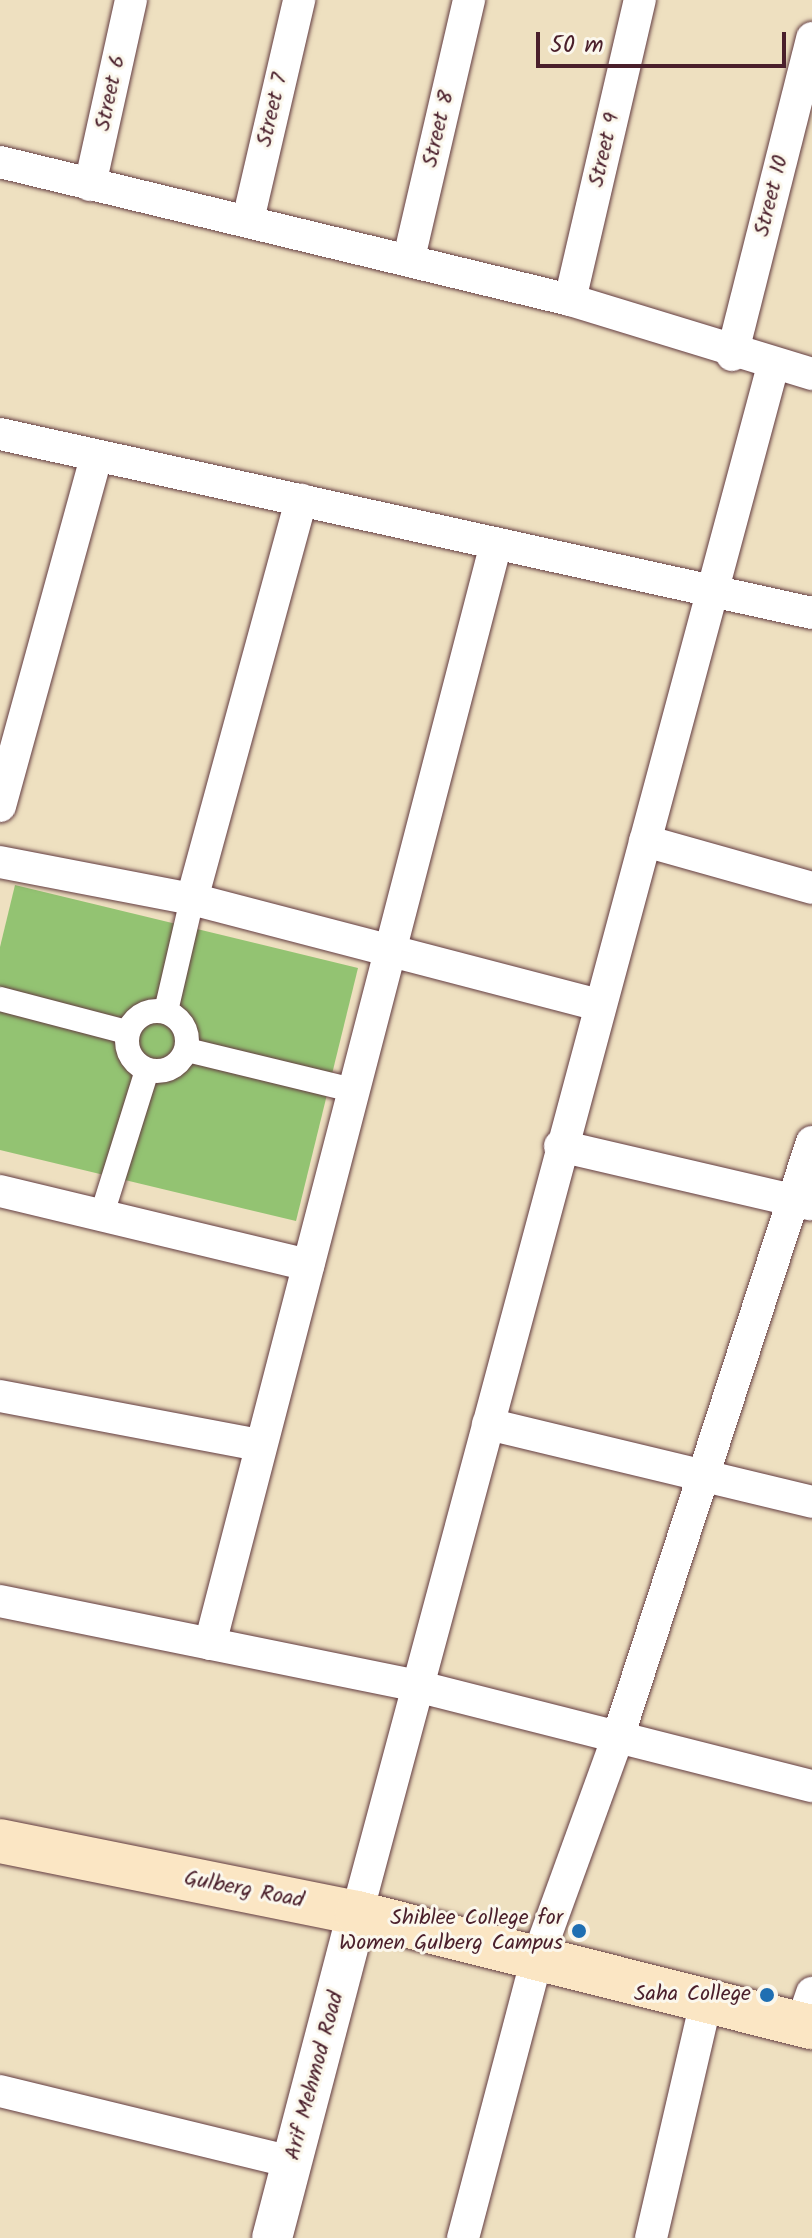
<!DOCTYPE html>
<style>
body{margin:0}
#map{position:relative;width:812px;height:2238px;overflow:hidden;background:#eee0c0;font-family:Kalam,sans-serif}
div>[style]{position:absolute}
[style*='--x']{left:calc(var(--x)*1px);top:calc(var(--y)*1px);width:calc(var(--w)*1px);rotate:calc(var(--a)*1deg)}
.green>*{inset:0;background:#93c372}
.roads{filter:drop-shadow(0 0 2px #633c41) drop-shadow(0 0 2px #633c41)}
.pedestrian>*{height:24px;margin:-12px;padding:0 12px;transform-origin:12px;border-radius:12px;background:#fff}
.pedestrian>.ring{margin:-12px;padding:0;box-sizing:content-box;background:none;border:24px solid #fff;border-radius:50%}
.minor>*{height:32px;margin:-16px;padding:0 16px;transform-origin:16px;border-radius:16px;background:#fff}
.tertiary>*{height:40px;margin:-20px;padding:0 20px;transform-origin:20px;border-radius:20px;background:#fff}
.secondary>*{height:44px;margin:-22px;padding:0 22px;transform-origin:22px;border-radius:22px;background:#fbe6c4}
.dots>*{width:22px;height:22px;translate:-50% -50%;box-sizing:border-box;border:4px solid #fbf7ec;border-radius:50%}
span{translate:-50% -50%;white-space:nowrap;text-align:center;line-height:1.15;-webkit-text-stroke:6px #fbf7ec;paint-order:stroke}
.street-label{font-size:22px;color:#4a1f2b}
.poi-label{font-size:22px;color:#4a1f2b}
.right{translate:-100% -50%;text-align:right}
.scale{position:absolute;left:536px;top:32px;width:250px;height:36px;box-sizing:border-box;border:4px solid #4a1f2b;border-top:0;padding-left:10px;font-size:24px;line-height:28px;white-space:nowrap;color:#4a1f2b;-webkit-text-stroke:6px #fbf7ec;paint-order:stroke}
</style>
<div id="map">
<div class="green">
<i style="clip-path:polygon(15px 885px,358px 968px,296px 1221px,0 1150px,0 947px)"></i>
</div>
<div class="roads">
<div class="pedestrian">
<i style="--x:0;--y:999;--w:131;--a:14.6"></i>
<i style="--x:166;--y:1011;--w:115;--a:-76.9"></i>
<i class="ring" style="left:127px;top:1011px;width:36px;height:36px"></i>
<i style="--x:187;--y:1050;--w:174;--a:13.6"></i>
<i style="--x:102;--y:1214;--w:151;--a:-72.6"></i>
</div>
<div class="minor">
<i style="--x:0;--y:162;--w:586;--a:13.61"></i>
<i style="--x:570;--y:300;--w:253;--a:17"></i>
<i style="--x:90;--y:185;--w:189;--a:-77.5"></i>
<i style="--x:248;--y:220;--w:226;--a:-76.9"></i>
<i style="--x:409;--y:258;--w:265;--a:-76.9"></i>
<i style="--x:570;--y:300;--w:308;--a:-76.9"></i>
<i style="--x:732;--y:355;--w:327;--a:-75.8"></i>
<i style="--x:0;--y:434;--w:831;--a:12.43"></i>
<i style="--x:0;--y:806;--w:359;--a:-74.6"></i>
<i style="--x:645;--y:841;--w:173;--a:15.7"></i>
<i style="--x:0;--y:862;--w:196;--a:10.9"></i>
<i style="--x:192;--y:899;--w:421;--a:14.6"></i>
<i style="--x:192;--y:899;--w:414;--a:-74.7"></i>
<i style="--x:560;--y:1146;--w:257;--a:13.1"></i>
<i style="--x:0;--y:1191;--w:317;--a:13.5"></i>
<i style="--x:0;--y:1396;--w:265;--a:10.7"></i>
<i style="--x:488;--y:1424;--w:333;--a:13.5"></i>
<i style="--x:0;--y:1601;--w:425;--a:11.5"></i>
<i style="--x:416;--y:1686;--w:408;--a:14.2"></i>
<i style="--x:210;--y:1644;--w:1137;--a:-75.43"></i>
<i style="--x:357;--y:1913;--w:1602;--a:-74.95"></i>
<i style="--x:801;--y:2025;--w:34;--a:-71"></i>
<i style="--x:0;--y:2091;--w:301;--a:13.7"></i>
<i style="--x:463;--y:2238;--w:285;--a:-75.2"></i>
<i style="--x:536;--y:1962;--w:236;--a:-70"></i>
<i style="--x:617;--y:1740;--w:629;--a:-71.94"></i>
<i style="--x:651;--y:2238;--w:243;--a:-76.9"></i>
</div>
<div class="tertiary">
<i style="--x:272;--y:2238;--w:336;--a:-75.3"></i>
</div>
<div class="secondary">
<i style="--x:0;--y:1841;--w:364;--a:11.4"></i>
<i style="--x:357;--y:1913;--w:469;--a:14.1"></i>
</div>
</div>
<div class="dots">
<i style="left:579px;top:1931px;background:#1f6fb2"></i>
<i style="left:767px;top:1995px;background:#1f6fb2"></i>
</div>
<div class="street-label">
<span style="left:111px;top:93px;rotate:-78deg">Street 6</span>
<span style="left:273px;top:110px;rotate:-77deg">Street 7</span>
<span style="left:439px;top:129px;rotate:-77deg">Street 8</span>
<span style="left:605px;top:150px;rotate:-77deg">Street 9</span>
<span style="left:772px;top:196px;rotate:-76deg">Street 10</span>
<span style="left:244px;top:1890px;rotate:11deg">Gulberg Road</span>
<span style="left:315px;top:2076px;rotate:-75deg">Arif Mehmod Road</span>
</div>
<div class="poi-label">
<span class="right" style="left:563px;top:1931px">Shiblee College for<br>Women Gulberg Campus</span>
<span class="right" style="left:751px;top:1995px">Saha College</span>
</div>
<div class="scale">50 m</div>
</div>
